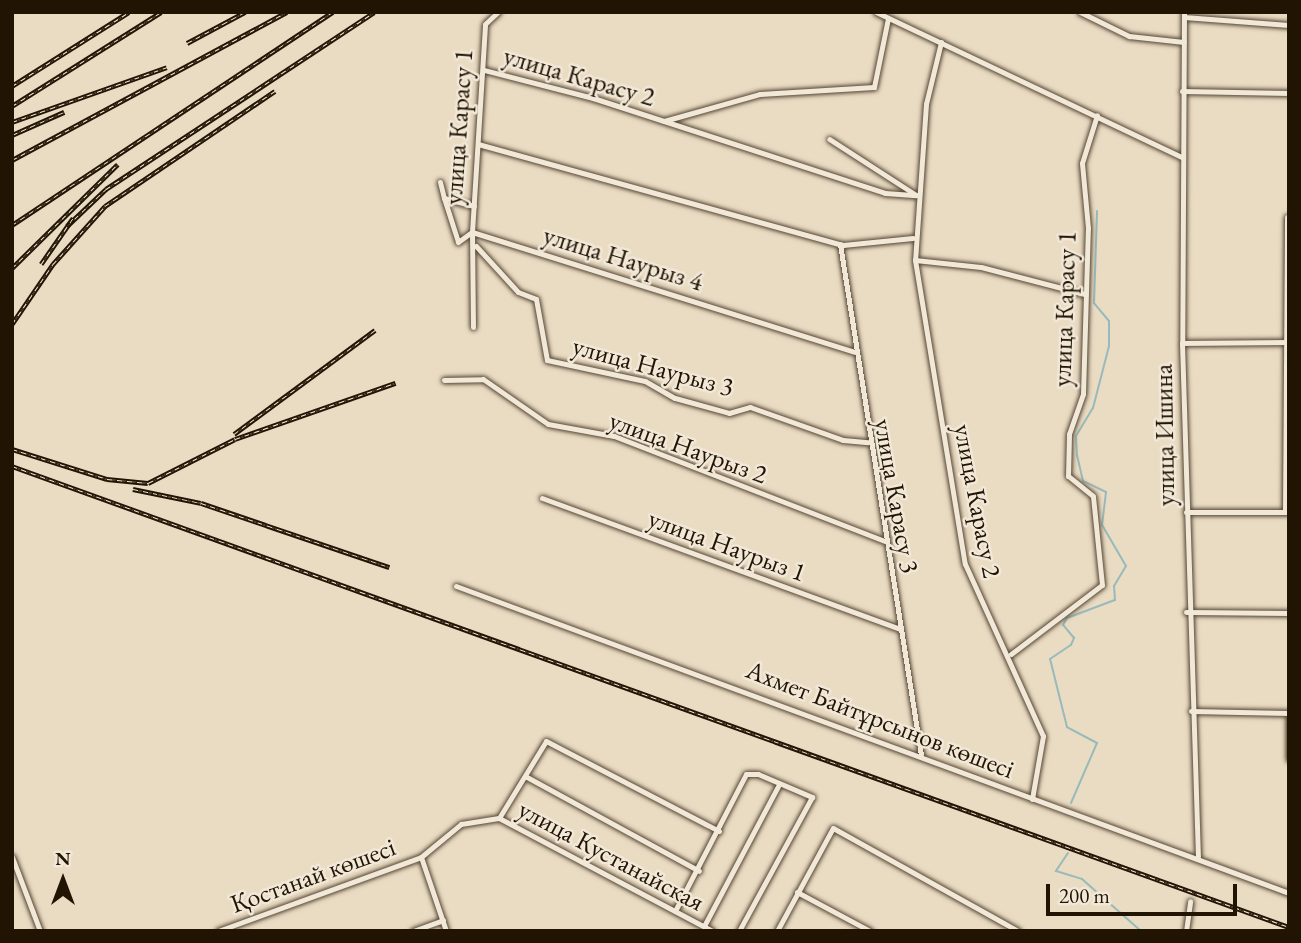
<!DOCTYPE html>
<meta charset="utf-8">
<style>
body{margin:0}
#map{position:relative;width:1301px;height:943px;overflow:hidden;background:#eadbc3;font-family:"EB Garamond",serif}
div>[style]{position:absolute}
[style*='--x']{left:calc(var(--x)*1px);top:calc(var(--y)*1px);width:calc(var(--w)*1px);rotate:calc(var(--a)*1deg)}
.stream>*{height:2px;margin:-1px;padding:0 1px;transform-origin:1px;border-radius:1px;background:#99baba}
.roads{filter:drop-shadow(0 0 2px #544633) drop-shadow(0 0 2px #544633)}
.minor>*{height:5px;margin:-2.5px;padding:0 2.5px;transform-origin:2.5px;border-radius:2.5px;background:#f1e8d8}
.rail>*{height:4.5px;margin-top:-2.25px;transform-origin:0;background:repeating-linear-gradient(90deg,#f1e8d8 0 5px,#221403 0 10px);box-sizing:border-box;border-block:2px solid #221403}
span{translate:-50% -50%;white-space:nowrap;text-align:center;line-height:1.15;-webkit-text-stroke:5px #f1e8d8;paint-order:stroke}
.street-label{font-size:26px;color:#221403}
.frame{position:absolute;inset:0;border:14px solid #221403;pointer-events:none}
.north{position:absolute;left:28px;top:845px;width:70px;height:70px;-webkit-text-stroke:5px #f1e8d8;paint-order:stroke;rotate:0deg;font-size:19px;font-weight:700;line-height:28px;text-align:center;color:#221403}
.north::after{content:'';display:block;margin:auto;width:24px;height:32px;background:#221403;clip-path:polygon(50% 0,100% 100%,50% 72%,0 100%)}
.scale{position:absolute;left:1046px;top:884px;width:191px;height:32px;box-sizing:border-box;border:4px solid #221403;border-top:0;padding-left:9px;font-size:21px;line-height:24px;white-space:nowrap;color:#221403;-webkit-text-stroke:5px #f1e8d8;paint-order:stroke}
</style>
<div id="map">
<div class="stream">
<i style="--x:1071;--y:803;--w:65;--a:-66.6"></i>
<i style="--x:1097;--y:743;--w:34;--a:-152"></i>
<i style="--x:1067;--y:727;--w:70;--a:-104"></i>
<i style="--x:1050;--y:659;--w:25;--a:-34"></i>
<i style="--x:1071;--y:645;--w:8;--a:-67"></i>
<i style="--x:1074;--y:638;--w:17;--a:-130"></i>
<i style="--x:1063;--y:625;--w:8;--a:-60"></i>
<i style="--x:1067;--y:618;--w:51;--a:-20.6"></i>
<i style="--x:1115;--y:600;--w:14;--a:-94"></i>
<i style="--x:1114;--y:586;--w:23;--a:-59"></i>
<i style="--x:1126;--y:566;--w:48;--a:-120.3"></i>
<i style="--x:1102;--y:525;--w:33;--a:-83"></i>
<i style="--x:1106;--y:492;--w:25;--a:-154"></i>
<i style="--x:1083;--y:481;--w:26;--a:-103"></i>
<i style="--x:1077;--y:456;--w:20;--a:-93"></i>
<i style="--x:1076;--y:436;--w:33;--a:-59"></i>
<i style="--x:1093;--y:408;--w:64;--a:-75.5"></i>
<i style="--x:1109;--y:346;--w:25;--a:-90"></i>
<i style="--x:1109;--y:321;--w:23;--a:-130"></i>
<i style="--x:1094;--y:303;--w:92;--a:-88.1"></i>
<i style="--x:1068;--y:853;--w:22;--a:124"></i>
<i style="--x:1056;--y:871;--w:27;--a:17"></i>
<i style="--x:1082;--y:879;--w:79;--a:41.4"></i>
</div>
<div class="roads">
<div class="minor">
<i style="--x:876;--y:12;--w:340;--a:25.4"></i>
<i style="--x:1080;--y:12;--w:55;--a:26.1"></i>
<i style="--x:1129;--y:36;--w:55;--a:6.2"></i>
<i style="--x:1184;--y:12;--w:331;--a:90.3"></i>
<i style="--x:1182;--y:343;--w:514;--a:88.22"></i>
<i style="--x:1184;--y:17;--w:105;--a:4.4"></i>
<i style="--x:941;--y:42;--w:64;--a:103.6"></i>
<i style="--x:926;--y:104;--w:156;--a:94"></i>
<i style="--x:915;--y:260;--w:308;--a:80.7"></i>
<i style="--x:965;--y:564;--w:189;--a:65.6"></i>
<i style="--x:1043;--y:736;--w:64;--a:99.9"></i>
<i style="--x:484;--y:70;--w:113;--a:14.4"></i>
<i style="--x:593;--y:98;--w:307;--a:18"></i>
<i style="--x:885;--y:193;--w:31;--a:4"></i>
<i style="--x:916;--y:195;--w:103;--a:-147.2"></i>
<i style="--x:1182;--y:91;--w:107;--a:1.1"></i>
<i style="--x:664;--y:121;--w:100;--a:-15.7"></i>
<i style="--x:760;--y:94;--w:114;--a:-3.5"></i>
<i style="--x:874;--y:87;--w:70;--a:-78.5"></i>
<i style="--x:478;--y:144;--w:379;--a:15.5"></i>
<i style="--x:843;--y:245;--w:70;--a:-5.7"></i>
<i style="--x:440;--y:182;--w:16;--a:76"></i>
<i style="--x:444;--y:198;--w:31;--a:15"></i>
<i style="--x:444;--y:198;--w:46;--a:72.3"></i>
<i style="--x:458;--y:242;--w:17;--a:-36"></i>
<i style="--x:472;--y:232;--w:208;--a:-86.4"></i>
<i style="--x:485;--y:24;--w:18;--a:-43"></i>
<i style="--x:840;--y:244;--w:517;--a:80.99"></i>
<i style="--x:476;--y:246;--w:62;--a:47.6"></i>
<i style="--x:518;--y:292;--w:19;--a:21"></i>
<i style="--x:536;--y:299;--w:62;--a:79.8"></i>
<i style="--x:547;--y:360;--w:100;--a:12.1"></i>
<i style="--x:645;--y:381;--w:34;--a:30"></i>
<i style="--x:675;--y:398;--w:56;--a:15.5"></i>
<i style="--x:729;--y:413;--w:22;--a:-16"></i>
<i style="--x:750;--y:407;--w:99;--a:19.5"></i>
<i style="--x:843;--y:440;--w:25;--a:5"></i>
<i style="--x:915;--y:260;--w:66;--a:6.1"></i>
<i style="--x:981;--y:267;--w:107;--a:14.6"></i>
<i style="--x:473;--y:327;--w:95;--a:-90.6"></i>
<i style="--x:472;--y:232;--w:400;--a:17.4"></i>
<i style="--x:1182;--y:343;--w:105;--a:-0.5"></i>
<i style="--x:444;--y:380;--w:39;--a:-1"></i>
<i style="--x:483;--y:379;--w:79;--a:34.7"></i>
<i style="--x:548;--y:424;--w:67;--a:10.3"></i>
<i style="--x:614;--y:436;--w:291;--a:21.2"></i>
<i style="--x:542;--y:498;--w:381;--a:20.1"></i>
<i style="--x:1186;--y:512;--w:103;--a:0"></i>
<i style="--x:1285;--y:512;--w:295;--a:-89.6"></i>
<i style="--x:456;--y:586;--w:888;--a:20.23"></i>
<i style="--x:1186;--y:612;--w:103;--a:0.6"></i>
<i style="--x:1011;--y:654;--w:114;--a:-37.2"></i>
<i style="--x:1102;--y:585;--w:89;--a:-95.8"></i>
<i style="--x:1093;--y:496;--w:32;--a:-141"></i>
<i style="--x:1068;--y:476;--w:42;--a:-88.6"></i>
<i style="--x:1069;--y:434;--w:42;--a:-70.7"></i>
<i style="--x:1083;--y:394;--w:166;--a:-88.3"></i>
<i style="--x:1088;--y:228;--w:65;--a:-95.3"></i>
<i style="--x:1082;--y:163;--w:50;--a:-72.6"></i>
<i style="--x:1191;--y:711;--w:98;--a:1.2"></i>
<i style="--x:1289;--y:715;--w:44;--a:90"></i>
<i style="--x:525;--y:776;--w:198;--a:28.6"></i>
<i style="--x:499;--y:818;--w:90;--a:-58.6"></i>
<i style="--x:546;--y:741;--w:195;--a:27.5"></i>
<i style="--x:12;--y:857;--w:79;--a:69.3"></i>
<i style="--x:421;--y:857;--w:78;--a:71.3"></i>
<i style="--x:797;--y:892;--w:83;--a:28.1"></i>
<i style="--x:675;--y:911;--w:154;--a:-62.6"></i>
<i style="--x:746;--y:774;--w:12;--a:0"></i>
<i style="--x:758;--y:774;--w:59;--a:23.1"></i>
<i style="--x:812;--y:797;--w:153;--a:118.6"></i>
<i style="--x:704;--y:926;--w:158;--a:-62.1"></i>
<i style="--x:218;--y:931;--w:216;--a:-20"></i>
<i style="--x:421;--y:857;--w:52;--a:-39.5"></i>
<i style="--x:461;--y:824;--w:38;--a:-9"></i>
<i style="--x:499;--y:818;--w:241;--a:27.9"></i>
<i style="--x:413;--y:931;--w:32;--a:-20"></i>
<i style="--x:777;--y:931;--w:117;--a:-61.5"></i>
<i style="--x:833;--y:828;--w:212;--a:29.1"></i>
<i style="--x:1186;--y:931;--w:30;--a:-82"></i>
</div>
</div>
<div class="rail">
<i style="--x:187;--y:43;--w:66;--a:-28.1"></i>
<i style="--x:12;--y:86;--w:138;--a:-32.3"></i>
<i style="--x:12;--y:106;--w:176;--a:-32.2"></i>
<i style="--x:12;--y:122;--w:164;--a:-19.5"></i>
<i style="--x:12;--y:135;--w:57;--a:-23.9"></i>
<i style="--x:12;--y:160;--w:312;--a:-28.3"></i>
<i style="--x:12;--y:225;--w:385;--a:-33.6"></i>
<i style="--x:67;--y:226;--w:54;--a:-43.5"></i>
<i style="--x:106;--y:189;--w:321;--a:-33.4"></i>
<i style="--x:41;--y:264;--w:56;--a:-55.2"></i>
<i style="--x:12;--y:268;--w:148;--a:-44.5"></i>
<i style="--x:12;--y:324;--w:73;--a:-55.7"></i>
<i style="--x:53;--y:264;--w:78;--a:-48.1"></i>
<i style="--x:105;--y:206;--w:205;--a:-34.1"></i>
<i style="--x:234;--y:434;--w:175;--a:-36.4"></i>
<i style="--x:12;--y:449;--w:100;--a:17.5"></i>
<i style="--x:107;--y:479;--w:41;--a:5.6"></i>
<i style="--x:148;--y:483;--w:97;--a:-26.8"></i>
<i style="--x:235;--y:439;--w:170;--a:-19.3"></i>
<i style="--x:12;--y:466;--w:1358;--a:19.85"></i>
<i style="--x:133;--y:489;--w:69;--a:11.6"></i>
<i style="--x:201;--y:503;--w:199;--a:18.8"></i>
</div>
<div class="street-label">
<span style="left:579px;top:77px;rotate:16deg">улица Карасу 2</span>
<span style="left:459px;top:127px;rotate:-86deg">улица Карасу 1</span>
<span style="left:623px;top:259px;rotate:17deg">улица Наурыз 4</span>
<span style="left:1065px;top:309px;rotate:-88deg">улица Карасу 1</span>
<span style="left:653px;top:367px;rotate:15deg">улица Наурыз 3</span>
<span style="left:1165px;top:435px;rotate:-91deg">улица Ишина</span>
<span style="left:688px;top:448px;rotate:20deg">улица Наурыз 2</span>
<span style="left:896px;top:496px;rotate:80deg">улица Карасу 3</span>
<span style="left:977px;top:501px;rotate:79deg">улица Карасу 2</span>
<span style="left:727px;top:546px;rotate:20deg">улица Наурыз 1</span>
<span style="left:880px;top:720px;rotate:21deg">Ахмет Байтұрсынов көшесі</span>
<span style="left:611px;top:856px;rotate:28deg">улица Кустанайская</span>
<span style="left:313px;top:876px;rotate:-20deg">Қостанай көшесі</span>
</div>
<div class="frame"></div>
<div class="north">N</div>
<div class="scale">200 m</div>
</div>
